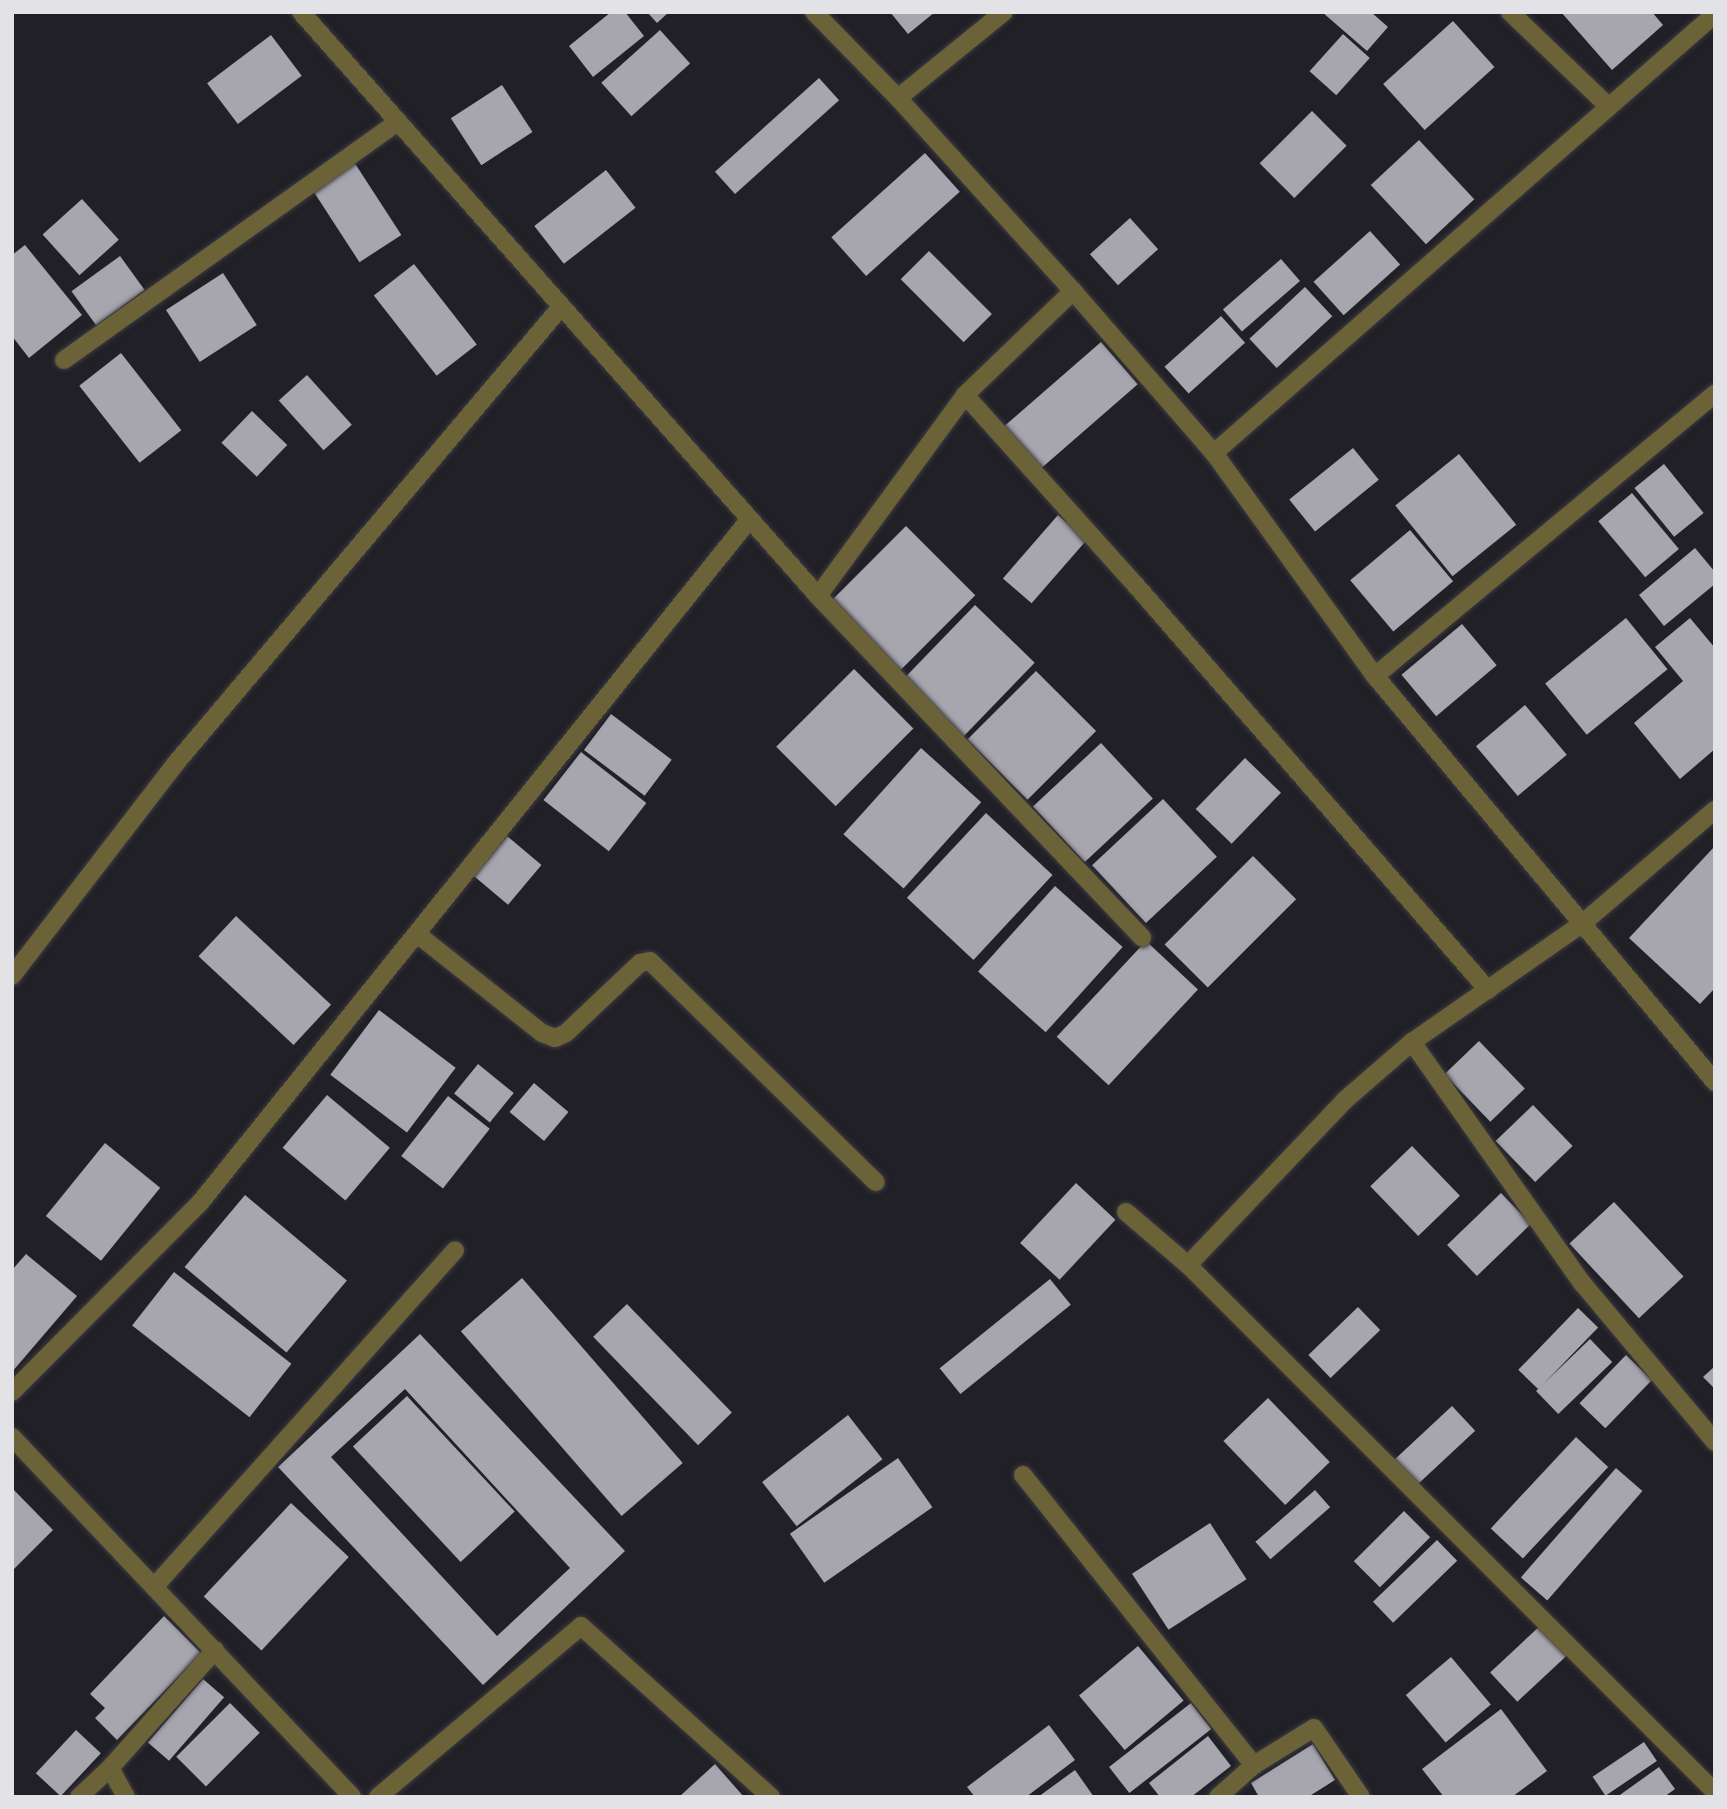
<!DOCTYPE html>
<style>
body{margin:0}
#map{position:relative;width:1727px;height:1809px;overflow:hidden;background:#212026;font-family:"PT Sans",sans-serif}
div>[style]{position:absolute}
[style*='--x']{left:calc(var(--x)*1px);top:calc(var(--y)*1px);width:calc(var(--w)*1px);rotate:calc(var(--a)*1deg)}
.building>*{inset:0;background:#a7a5ad;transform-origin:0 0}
.roads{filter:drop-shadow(0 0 2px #3c3b41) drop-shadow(0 0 2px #3c3b41)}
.street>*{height:18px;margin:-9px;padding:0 9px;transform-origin:9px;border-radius:9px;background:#6b6237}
span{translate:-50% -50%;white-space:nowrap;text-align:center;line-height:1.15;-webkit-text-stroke:7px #0b0a0d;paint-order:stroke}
.frame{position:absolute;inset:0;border:14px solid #e3e2e7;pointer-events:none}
</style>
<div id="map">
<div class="building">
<i style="clip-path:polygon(611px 12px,625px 12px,644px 36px,593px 77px,569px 46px)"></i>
<i style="clip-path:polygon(647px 12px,669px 12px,657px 23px)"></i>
<i style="clip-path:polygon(890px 12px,935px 12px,908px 34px)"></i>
<i style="clip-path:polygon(1322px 12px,1371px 12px,1388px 27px,1367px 51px)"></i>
<i style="clip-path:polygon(1561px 12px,1652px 12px,1663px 25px,1612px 70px)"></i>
<i style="left:1453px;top:21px;width:62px;height:94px;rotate:48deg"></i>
<i style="left:660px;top:30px;width:45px;height:79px;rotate:48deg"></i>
<i style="left:1343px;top:34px;width:36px;height:50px;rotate:42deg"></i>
<i style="left:271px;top:35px;width:51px;height:80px;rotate:53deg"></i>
<i style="left:819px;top:78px;width:30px;height:140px;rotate:48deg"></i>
<i style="left:502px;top:85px;width:56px;height:61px;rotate:57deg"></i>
<i style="left:1312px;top:111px;width:49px;height:74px;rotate:45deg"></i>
<i style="left:1419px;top:140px;width:81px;height:66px;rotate:47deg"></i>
<i style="left:925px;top:153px;width:52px;height:126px;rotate:48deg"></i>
<i style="left:354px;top:162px;width:87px;height:50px;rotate:57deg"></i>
<i style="left:606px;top:170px;width:48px;height:91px;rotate:52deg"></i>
<i style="left:82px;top:199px;width:55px;height:53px;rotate:48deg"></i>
<i style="left:1130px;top:218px;width:42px;height:54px;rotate:48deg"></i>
<i style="left:1370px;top:231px;width:45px;height:76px;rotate:48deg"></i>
<i style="clip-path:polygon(25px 245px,82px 315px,29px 358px,12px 336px,12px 255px)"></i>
<i style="left:929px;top:251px;width:89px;height:40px;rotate:45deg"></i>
<i style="left:120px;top:256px;width:42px;height:60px;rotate:54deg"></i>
<i style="left:1281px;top:259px;width:29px;height:77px;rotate:49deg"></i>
<i style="left:414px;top:264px;width:102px;height:51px;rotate:52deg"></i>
<i style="left:223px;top:273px;width:62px;height:68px;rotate:57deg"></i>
<i style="left:1305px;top:287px;width:40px;height:76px;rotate:47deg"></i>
<i style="left:1221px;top:316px;width:36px;height:76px;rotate:48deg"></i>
<i style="left:1101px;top:342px;width:56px;height:129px;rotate:49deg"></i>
<i style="left:121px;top:353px;width:98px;height:53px;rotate:52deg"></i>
<i style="left:307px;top:375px;width:67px;height:38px;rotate:48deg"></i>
<i style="left:252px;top:411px;width:49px;height:44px;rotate:44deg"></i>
<i style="left:1353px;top:448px;width:41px;height:82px;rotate:51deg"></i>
<i style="left:1459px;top:454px;width:91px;height:82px;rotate:51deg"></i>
<i style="left:1664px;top:464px;width:63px;height:38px;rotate:51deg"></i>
<i style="left:1632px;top:493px;width:73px;height:44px;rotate:50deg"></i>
<i style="left:1058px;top:515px;width:38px;height:84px;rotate:41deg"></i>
<i style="left:906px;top:526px;width:98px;height:107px;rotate:45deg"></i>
<i style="left:1410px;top:530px;width:67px;height:78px;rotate:50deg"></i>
<i style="clip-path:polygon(1695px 548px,1715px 572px,1715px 584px,1664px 626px,1639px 595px)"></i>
<i style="left:975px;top:605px;width:83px;height:105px;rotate:44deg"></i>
<i style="left:1626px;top:618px;width:66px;height:104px;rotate:51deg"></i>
<i style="clip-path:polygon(1690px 618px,1715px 648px,1715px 749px,1680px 779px,1634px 723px,1683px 681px,1655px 647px)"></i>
<i style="left:1462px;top:624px;width:54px;height:79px;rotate:50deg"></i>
<i style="left:854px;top:669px;width:84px;height:110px;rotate:45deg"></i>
<i style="left:1036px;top:671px;width:85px;height:97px;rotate:45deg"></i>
<i style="left:1525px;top:705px;width:65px;height:64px;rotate:50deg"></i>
<i style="left:611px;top:714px;width:76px;height:45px;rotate:37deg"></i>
<i style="left:1101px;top:743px;width:76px;height:93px;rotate:47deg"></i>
<i style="left:921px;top:748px;width:81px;height:116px;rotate:42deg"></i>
<i style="left:581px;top:752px;width:83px;height:61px;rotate:38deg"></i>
<i style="left:1245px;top:758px;width:50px;height:71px;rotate:44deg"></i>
<i style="left:1163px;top:799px;width:79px;height:97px;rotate:47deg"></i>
<i style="left:986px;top:813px;width:91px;height:116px;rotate:43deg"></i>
<i style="left:507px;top:836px;width:45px;height:52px;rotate:40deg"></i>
<i style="clip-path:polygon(1715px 846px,1715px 988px,1700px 1004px,1629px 938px)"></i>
<i style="left:1253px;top:856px;width:61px;height:125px;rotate:45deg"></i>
<i style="left:1055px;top:886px;width:91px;height:115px;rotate:42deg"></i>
<i style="left:236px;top:916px;width:130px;height:55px;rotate:43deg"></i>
<i style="left:1146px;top:941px;width:71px;height:131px;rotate:43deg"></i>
<i style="left:379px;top:1010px;width:96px;height:81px;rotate:37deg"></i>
<i style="left:1479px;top:1041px;width:66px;height:48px;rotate:46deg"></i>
<i style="left:478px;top:1064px;width:46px;height:38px;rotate:39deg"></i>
<i style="left:534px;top:1083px;width:45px;height:38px;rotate:40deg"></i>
<i style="left:327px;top:1095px;width:82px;height:69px;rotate:40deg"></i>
<i style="left:448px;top:1096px;width:53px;height:76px;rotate:38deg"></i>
<i style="left:1533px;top:1105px;width:57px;height:52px;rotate:46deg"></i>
<i style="left:105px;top:1143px;width:71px;height:94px;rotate:39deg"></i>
<i style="left:1412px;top:1146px;width:69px;height:58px;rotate:46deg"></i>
<i style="left:1076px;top:1183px;width:54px;height:82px;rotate:43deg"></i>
<i style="left:1501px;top:1193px;width:43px;height:75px;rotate:46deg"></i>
<i style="left:245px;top:1195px;width:133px;height:94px;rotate:40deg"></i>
<i style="left:1614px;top:1202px;width:102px;height:61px;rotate:47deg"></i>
<i style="clip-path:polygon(26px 1254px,77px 1296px,12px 1372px,12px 1270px)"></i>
<i style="left:174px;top:1272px;width:149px;height:68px;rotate:38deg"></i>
<i style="left:522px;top:1278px;width:245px;height:81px;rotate:49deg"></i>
<i style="left:1050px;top:1279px;width:33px;height:142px;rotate:51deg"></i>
<i style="left:627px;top:1304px;width:151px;height:47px;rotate:46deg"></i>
<i style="left:1358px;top:1307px;width:32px;height:69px;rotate:46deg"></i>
<i style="left:1578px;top:1308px;width:28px;height:86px;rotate:44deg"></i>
<i style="clip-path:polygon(evenodd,420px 1334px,625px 1551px,483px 1685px,278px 1467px,420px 1334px,405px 1389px,570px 1568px,497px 1636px,331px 1457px,405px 1389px)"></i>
<i style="left:1590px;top:1339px;width:32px;height:75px;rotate:46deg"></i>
<i style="left:1626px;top:1355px;width:36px;height:67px;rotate:44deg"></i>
<i style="clip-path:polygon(1715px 1366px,1715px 1389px,1703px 1377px)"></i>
<i style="left:407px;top:1396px;width:158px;height:74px;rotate:47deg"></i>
<i style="left:1268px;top:1398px;width:89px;height:62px;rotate:46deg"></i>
<i style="left:1452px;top:1406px;width:34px;height:81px;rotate:47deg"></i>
<i style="left:848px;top:1415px;width:56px;height:109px;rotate:52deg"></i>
<i style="left:1576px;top:1437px;width:44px;height:125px;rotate:43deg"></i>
<i style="left:898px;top:1458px;width:60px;height:132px;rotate:55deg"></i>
<i style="left:1616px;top:1468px;width:35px;height:145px;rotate:41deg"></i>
<i style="clip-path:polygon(12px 1488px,53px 1530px,12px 1571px)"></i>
<i style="left:1315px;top:1490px;width:23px;height:79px;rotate:49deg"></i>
<i style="left:291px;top:1503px;width:79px;height:128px;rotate:43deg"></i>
<i style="left:1404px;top:1511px;width:37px;height:71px;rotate:45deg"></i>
<i style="left:1210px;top:1523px;width:67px;height:93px;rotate:57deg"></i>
<i style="left:1437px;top:1540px;width:29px;height:89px;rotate:46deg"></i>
<i style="clip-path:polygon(164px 1616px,201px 1653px,117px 1740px,95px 1718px,105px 1708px,90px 1694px)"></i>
<i style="left:1542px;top:1624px;width:40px;height:71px;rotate:47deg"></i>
<i style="left:1138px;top:1646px;width:71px;height:77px;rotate:50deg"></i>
<i style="left:1451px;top:1657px;width:62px;height:59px;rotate:50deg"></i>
<i style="left:203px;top:1679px;width:28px;height:84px;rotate:41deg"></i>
<i style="left:230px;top:1703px;width:42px;height:76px;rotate:45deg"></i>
<i style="left:1191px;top:1703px;width:33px;height:104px;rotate:52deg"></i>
<i style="clip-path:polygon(1501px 1709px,1547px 1771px,1512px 1797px,1444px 1797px,1422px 1769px)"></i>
<i style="clip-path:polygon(1049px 1725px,1075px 1760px,1026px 1797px,975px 1797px,967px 1787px)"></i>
<i style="left:76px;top:1730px;width:34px;height:59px;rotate:43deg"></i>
<i style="clip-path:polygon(1208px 1736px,1231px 1766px,1191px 1797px,1160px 1797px,1149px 1783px)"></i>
<i style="left:1644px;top:1742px;width:23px;height:62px;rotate:56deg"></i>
<i style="clip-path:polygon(1313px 1744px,1335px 1780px,1308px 1797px,1259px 1797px,1251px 1783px)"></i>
<i style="clip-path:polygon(715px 1764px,744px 1797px,679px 1797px)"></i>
<i style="clip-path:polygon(1659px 1767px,1675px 1789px,1664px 1797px,1617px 1797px)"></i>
<i style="clip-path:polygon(1075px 1770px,1094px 1797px,1038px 1797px)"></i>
</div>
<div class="roads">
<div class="street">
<i style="--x:301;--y:12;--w:780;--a:48.48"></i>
<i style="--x:818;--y:596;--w:471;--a:46.5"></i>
<i style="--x:814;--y:12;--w:120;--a:45.7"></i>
<i style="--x:898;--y:98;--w:261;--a:47.8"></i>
<i style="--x:1073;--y:291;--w:215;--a:49"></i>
<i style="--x:1214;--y:453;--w:275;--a:54.2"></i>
<i style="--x:1375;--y:676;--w:530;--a:50.06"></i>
<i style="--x:1510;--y:12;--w:137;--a:43.8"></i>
<i style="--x:898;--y:98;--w:136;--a:-39.1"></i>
<i style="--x:64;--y:360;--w:410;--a:-35.5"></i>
<i style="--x:965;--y:395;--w:251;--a:48.1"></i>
<i style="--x:1133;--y:582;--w:541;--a:48.97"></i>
<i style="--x:1214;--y:453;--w:666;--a:-41.23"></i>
<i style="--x:818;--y:596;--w:249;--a:-53.8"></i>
<i style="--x:965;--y:395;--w:150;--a:-43.9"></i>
<i style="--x:1375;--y:676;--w:442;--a:-39.7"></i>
<i style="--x:417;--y:934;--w:159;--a:38.4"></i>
<i style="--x:542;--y:1033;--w:14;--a:21"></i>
<i style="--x:555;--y:1038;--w:12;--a:-24"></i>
<i style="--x:566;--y:1033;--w:102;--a:-43.4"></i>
<i style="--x:640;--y:963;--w:10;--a:-11"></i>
<i style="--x:650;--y:961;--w:316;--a:44.4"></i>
<i style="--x:12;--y:976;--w:269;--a:-52.4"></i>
<i style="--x:176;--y:763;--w:597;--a:-49.83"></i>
<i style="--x:1412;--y:1042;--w:296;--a:54.8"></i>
<i style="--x:1583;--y:1284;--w:206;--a:50.1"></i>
<i style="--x:1126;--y:1212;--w:82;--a:40.5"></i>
<i style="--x:1188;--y:1265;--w:745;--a:45"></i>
<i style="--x:1188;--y:1265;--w:228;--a:-46.4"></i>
<i style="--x:1345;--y:1100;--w:89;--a:-40.9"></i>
<i style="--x:1412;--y:1042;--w:208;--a:-34.8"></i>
<i style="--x:1583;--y:923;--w:174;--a:-40.6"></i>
<i style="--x:12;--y:1392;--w:265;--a:-45.2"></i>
<i style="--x:199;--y:1204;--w:878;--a:-51.2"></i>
<i style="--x:12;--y:1437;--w:495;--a:46.6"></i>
<i style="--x:1023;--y:1475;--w:371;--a:51.5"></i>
<i style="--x:155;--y:1586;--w:450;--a:-48.2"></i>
<i style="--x:110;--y:1768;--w:33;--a:61"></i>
<i style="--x:79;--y:1797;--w:42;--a:-43.1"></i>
<i style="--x:110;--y:1768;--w:158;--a:-48.3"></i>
<i style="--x:378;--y:1797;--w:265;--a:-40.1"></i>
<i style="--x:581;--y:1626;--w:256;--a:42"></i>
<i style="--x:1218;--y:1797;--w:48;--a:-41.6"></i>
<i style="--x:1254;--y:1765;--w:70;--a:-31.7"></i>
<i style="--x:1314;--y:1728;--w:83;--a:55.7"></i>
</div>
</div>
<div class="frame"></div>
</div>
